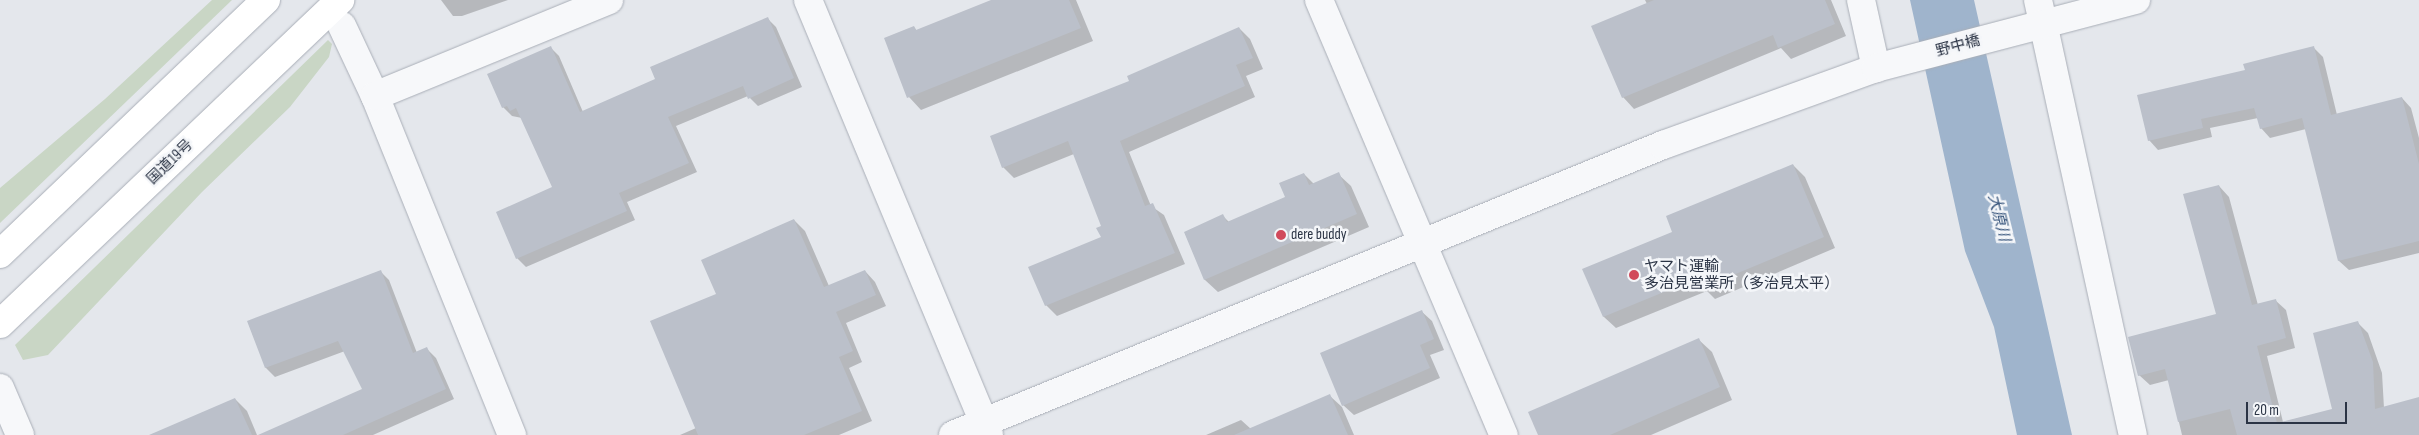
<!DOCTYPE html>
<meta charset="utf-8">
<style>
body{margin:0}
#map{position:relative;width:2419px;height:435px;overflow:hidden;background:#e4e7ec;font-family:"Sofia Sans Condensed","Noto Sans JP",sans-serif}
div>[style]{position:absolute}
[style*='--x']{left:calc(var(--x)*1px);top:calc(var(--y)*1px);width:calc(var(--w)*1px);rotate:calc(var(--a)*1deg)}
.green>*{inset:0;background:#c9d6c5}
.water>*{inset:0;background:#9fb4cc}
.shadow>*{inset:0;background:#0003}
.building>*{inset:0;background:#bbc0ca}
.roads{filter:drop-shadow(0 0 1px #a9aeb7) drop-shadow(0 0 1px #a9aeb7)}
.minor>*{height:28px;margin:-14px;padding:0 14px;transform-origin:14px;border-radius:14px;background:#f7f8fa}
.tertiary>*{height:28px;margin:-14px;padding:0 14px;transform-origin:14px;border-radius:14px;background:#f7f8fa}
.trunk>*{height:28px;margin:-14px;padding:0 14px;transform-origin:14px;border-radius:14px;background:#fff}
.dots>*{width:14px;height:14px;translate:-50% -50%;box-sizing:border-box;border:2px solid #f4f6f9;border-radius:50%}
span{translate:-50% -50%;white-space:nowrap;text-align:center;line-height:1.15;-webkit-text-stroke:5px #f4f6f9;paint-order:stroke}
.street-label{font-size:15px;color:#2b3445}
.poi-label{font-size:15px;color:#2b3445}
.left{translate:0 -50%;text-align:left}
.water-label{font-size:16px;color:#34527a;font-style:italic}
.scale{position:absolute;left:2246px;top:402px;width:101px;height:22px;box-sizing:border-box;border:2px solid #2b3445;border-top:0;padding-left:6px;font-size:15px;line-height:18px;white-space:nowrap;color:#2b3445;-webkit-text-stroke:4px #f4f6f9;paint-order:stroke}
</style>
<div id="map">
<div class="green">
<i style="clip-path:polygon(212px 0,232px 0,0 223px,0 188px,105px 99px)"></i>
<i style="clip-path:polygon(328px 40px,332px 44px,329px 57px,290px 107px,202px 192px,48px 355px,23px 360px,15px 345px)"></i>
</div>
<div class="water">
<i style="clip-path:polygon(1910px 0,1974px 0,2072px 435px,2017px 435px,1994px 327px,1965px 251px)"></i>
</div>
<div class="shadow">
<i style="clip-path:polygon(441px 0,508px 0,462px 16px,453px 16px)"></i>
<i style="clip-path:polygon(997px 0,1076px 0,1093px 41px,921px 110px,909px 97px,914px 27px,917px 31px)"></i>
<i style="clip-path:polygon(1645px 0,1831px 0,1846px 36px,1791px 59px,1781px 48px,1634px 109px,1623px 97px,1647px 4px)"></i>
<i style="clip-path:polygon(767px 18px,776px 27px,802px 87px,758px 106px,748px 96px,676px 126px,697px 172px,627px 202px,635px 220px,526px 267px,517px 258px,554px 188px,522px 118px,512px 116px,503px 107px,489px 75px,551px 48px,559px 56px,583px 112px,657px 79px)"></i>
<i style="clip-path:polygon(1239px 28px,1250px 39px,1263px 69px,1246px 76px,1255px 97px,1129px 152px,1151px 206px,1164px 215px,1185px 264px,1057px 316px,1046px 305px,1102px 238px,1103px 226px,1074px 154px,1014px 178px,1003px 167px,1131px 82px)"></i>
<i style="clip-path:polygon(2313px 47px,2323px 57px,2337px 115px,2402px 98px,2411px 108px,2419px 138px,2419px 253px,2349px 270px,2339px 261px,2306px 129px,2270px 138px,2261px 128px,2258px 118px,2210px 128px,2212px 137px,2158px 150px,2149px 140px,2246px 71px)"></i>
<i style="clip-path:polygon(1793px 165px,1805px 177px,1835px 248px,1715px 299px,1707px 291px,1616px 328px,1604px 317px,1584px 269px,1674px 232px)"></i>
<i style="clip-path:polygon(1304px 174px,1314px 184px,1338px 174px,1351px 186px,1369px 227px,1218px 292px,1205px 280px,1185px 233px,1223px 216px,1229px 222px,1287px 197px)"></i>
<i style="clip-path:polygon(2219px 186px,2229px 197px,2258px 305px,2275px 300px,2286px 310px,2295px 348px,2267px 356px,2283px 422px,2333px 410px,2358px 323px,2368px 333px,2382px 373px,2384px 408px,2419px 399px,2419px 435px,2182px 435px,2169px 380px,2150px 385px,2139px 375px,2217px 315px)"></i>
<i style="clip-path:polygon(794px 220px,805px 231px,829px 286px,865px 271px,875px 282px,886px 306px,846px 323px,862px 362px,849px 368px,872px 421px,839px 435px,680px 435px,696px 428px,717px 294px)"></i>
<i style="clip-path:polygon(380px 271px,389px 280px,417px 353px,427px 349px,436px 358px,454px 399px,373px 435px,283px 435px,364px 390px,345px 351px,275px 377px,266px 368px,248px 322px)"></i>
<i style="clip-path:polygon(1421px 311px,1432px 321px,1444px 350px,1430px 355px,1440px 378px,1354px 415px,1343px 405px)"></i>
<i style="clip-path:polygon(1699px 340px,1712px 352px,1732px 400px,1651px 435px,1540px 435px)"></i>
<i style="clip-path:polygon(1330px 396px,1342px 407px,1354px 435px,1206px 435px,1241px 420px,1251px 429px)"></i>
<i style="clip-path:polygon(235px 399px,247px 411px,257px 435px,151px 435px)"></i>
</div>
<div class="building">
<i style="clip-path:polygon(991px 0,1069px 0,1081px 28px,907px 98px,884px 38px,914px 26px,916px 30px)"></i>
<i style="clip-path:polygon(1654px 0,1825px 0,1835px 24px,1778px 48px,1773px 35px,1622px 98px,1591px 26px)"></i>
<i style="clip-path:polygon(768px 17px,794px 78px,748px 99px,743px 86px,668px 117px,689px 163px,619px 193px,627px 211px,516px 259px,496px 212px,552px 187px,516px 108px,510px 111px,507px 106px,502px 108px,487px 74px,551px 46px,580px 112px,655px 79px,650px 67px)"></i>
<i style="clip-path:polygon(1239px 27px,1253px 58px,1236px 65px,1245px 86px,1120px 141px,1145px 206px,1153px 203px,1175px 253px,1045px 306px,1028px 267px,1101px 237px,1096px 228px,1101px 226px,1068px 141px,1002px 168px,990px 136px,1129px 81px,1127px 76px)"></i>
<i style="clip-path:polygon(2314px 46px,2331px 115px,2402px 97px,2419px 164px,2419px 241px,2338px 261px,2302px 118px,2260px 129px,2254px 108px,2201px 119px,2203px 128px,2148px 141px,2137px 95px,2245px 70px,2243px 64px)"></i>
<i style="clip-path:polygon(1793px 164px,1824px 237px,1702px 288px,1698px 278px,1603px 317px,1582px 269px,1672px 232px,1666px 216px)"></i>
<i style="clip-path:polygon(1339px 172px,1357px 214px,1204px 280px,1184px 232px,1223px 214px,1227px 222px,1285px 197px,1279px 183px,1304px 173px,1309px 185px)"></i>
<i style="clip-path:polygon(2219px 185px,2252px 305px,2276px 299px,2286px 338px,2257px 346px,2277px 423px,2332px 409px,2313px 333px,2358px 321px,2373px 362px,2375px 409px,2419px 397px,2419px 435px,2237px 435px,2230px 409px,2178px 422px,2165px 369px,2138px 376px,2128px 337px,2216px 314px,2183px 194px)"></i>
<i style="clip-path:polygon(794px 219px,824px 287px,865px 270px,876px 295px,836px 312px,853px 351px,839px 357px,862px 411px,804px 435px,698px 435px,650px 321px,716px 294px,701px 260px)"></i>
<i style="clip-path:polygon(381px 270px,413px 353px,427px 347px,446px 389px,343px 435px,258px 435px,362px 389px,338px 341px,265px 368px,247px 321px)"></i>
<i style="clip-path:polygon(1422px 310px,1434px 339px,1420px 345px,1430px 368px,1342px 406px,1320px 353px)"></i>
<i style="clip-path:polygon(1699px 338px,1720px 387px,1610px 435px,1538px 435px,1528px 412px)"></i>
<i style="clip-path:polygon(1330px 394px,1348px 435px,1234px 435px)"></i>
<i style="clip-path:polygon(235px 398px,252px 435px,149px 435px)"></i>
</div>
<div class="roads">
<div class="minor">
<i style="--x:1319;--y:0;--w:473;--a:67"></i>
<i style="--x:1861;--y:0;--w:70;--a:77.6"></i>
<i style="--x:2038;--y:0;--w:445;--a:77.7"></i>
<i style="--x:342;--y:26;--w:77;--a:64.8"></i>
<i style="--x:375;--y:96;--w:366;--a:68"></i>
<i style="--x:375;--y:96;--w:253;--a:-22.3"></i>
<i style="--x:0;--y:388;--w:51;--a:66.9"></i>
</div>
<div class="tertiary">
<i style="--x:808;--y:0;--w:471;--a:67.4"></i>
<i style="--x:953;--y:435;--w:767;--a:-22.22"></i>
<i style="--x:1663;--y:145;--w:226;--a:-19.9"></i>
<i style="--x:1876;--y:68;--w:269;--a:-14.7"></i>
</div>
<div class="trunk">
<i style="--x:0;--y:254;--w:368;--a:-43.7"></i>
<i style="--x:0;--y:324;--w:470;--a:-43.6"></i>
</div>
</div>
<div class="dots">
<i style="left:1281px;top:235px;background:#d1495b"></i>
<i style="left:1634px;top:275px;background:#d1495b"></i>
</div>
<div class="street-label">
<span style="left:1958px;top:46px;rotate:-15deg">野中橋</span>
<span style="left:170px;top:162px;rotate:-44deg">国道19号</span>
</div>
<div class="poi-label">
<span class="left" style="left:1291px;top:235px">dere buddy</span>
<span class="left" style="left:1644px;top:275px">ヤマト運輸<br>多治見営業所（多治見太平）</span>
</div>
<div class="water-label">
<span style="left:1998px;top:218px;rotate:76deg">大原川</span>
</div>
<div class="scale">20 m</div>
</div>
